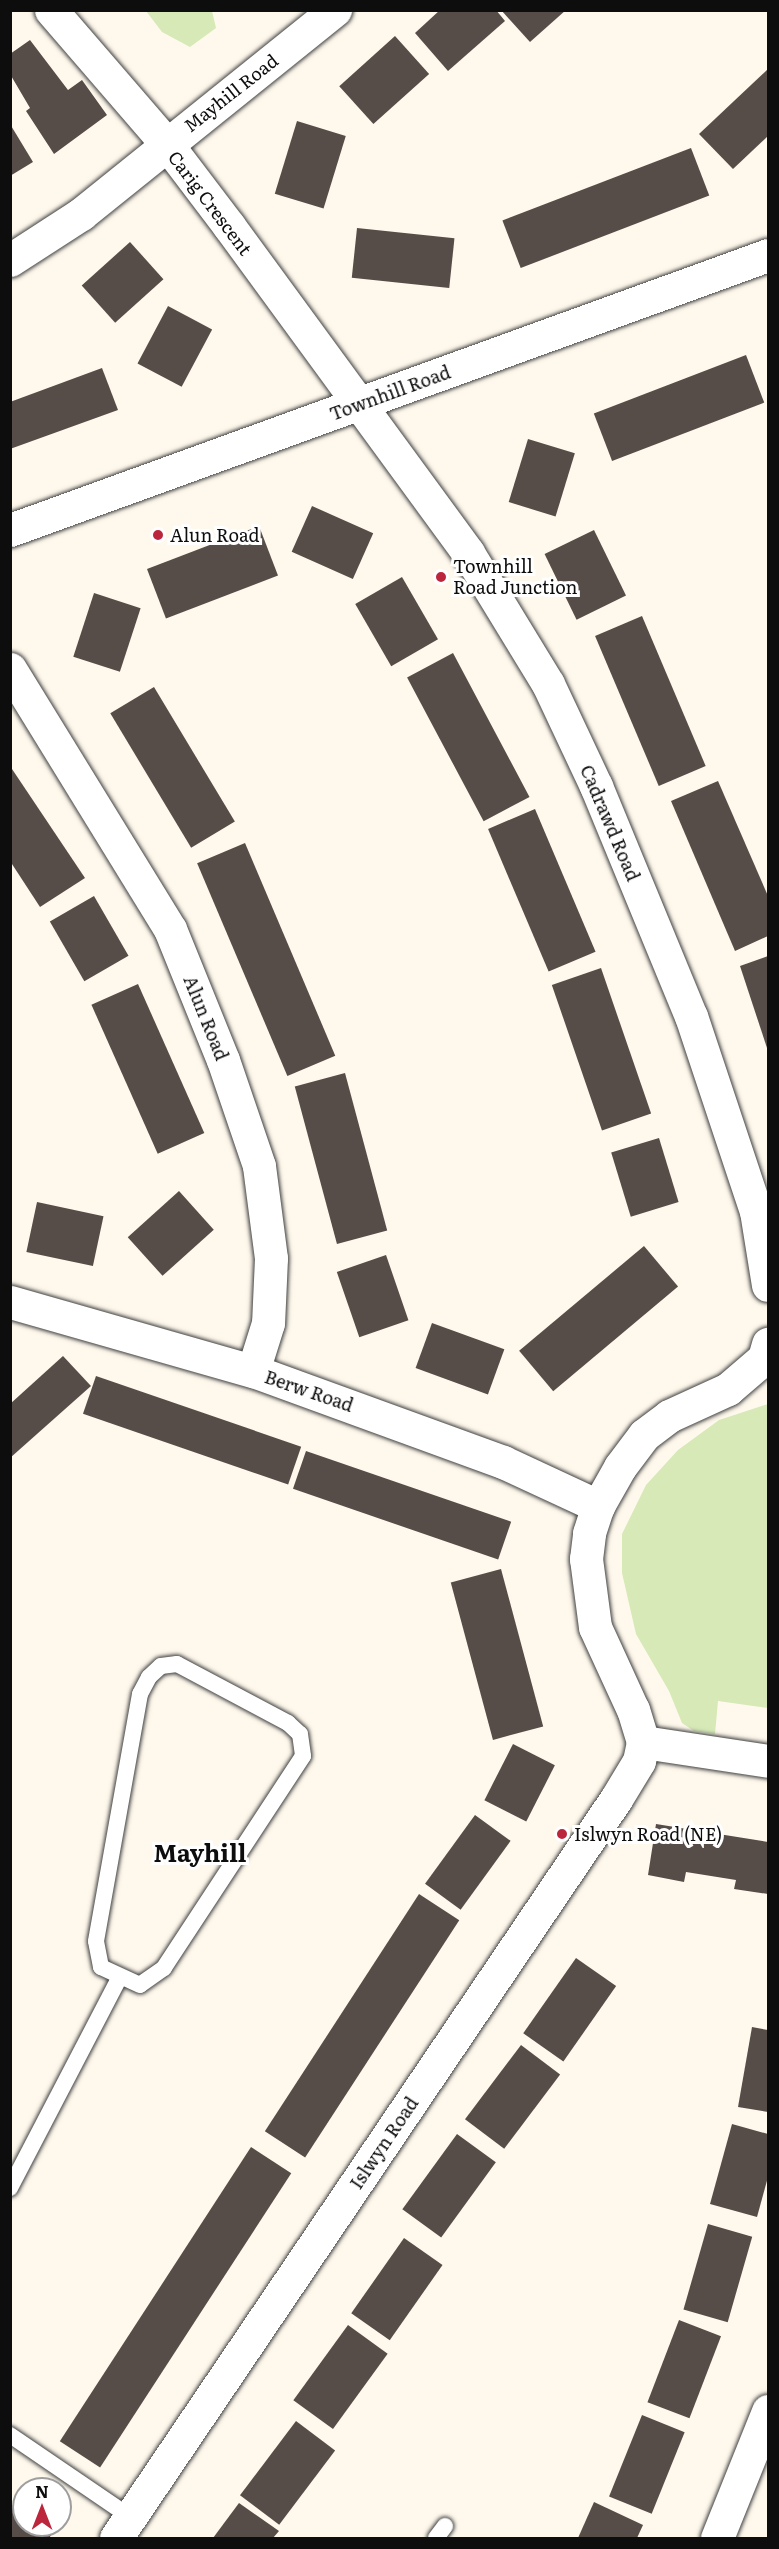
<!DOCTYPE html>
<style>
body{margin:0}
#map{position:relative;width:779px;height:2549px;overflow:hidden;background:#fff9ed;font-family:Literata,serif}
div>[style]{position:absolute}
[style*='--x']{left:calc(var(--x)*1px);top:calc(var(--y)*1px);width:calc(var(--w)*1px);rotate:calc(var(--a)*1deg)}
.green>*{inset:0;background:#d6e9b7}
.building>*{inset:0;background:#564d49;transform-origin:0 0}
.roads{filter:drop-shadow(0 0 2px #404040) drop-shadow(0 0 2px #404040)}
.service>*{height:16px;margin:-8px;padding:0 8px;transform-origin:8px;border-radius:8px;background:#fff}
.minor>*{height:33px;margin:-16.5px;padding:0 16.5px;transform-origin:16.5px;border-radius:16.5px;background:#fff}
.tertiary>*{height:33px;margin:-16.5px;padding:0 16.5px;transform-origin:16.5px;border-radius:16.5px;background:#fff}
.dots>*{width:16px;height:16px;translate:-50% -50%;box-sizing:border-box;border:3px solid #fff;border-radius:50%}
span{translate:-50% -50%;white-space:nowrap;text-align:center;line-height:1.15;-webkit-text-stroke:6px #fff;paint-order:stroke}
.street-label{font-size:18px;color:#0d0d0d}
.poi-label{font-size:18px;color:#0d0d0d}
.left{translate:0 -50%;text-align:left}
.district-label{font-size:24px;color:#0d0d0d;font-weight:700}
.frame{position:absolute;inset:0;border:12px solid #0d0d0d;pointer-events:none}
.north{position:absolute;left:12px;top:2477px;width:60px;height:60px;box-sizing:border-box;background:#fff;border:2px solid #9e9e9e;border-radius:50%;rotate:0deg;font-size:16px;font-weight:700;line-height:24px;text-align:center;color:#0d0d0d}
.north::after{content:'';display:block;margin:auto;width:21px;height:27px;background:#bc263d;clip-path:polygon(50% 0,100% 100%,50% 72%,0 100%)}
</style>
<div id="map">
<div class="green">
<i style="clip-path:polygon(146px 11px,212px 11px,216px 28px,190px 47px,162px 32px)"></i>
<i style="clip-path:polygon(768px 1404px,768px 1708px,718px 1701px,715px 1734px,694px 1731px,682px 1723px,669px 1691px,636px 1634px,622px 1573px,622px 1534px,646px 1485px,678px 1450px,719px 1420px)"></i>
</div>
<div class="building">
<i style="clip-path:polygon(440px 10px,496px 10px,505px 21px,448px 71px,415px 33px)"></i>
<i style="clip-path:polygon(501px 10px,566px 10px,530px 42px)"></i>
<i style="left:395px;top:36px;width:51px;height:75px;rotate:48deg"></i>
<i style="clip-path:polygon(30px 40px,68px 90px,82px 80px,107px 115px,54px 154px,26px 111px,30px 108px,10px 74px,10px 54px)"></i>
<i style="clip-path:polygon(768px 69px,768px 136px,733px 169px,699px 134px)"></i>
<i style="left:297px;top:121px;width:51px;height:76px;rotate:17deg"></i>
<i style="clip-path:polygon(10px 124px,33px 162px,10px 176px)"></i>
<i style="left:691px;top:148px;width:51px;height:202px;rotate:69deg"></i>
<i style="left:357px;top:228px;width:98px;height:50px;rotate:6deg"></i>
<i style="left:130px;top:242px;width:50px;height:65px;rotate:48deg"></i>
<i style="left:168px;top:306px;width:50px;height:65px;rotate:28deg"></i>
<i style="left:746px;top:355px;width:51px;height:163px;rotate:69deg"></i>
<i style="clip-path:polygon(102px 368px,118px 410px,10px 449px,10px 402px)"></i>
<i style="left:528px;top:439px;width:49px;height:66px;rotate:17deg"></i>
<i style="left:312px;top:506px;width:67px;height:50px;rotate:24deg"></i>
<i style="left:259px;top:526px;width:53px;height:120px;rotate:69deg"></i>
<i style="left:594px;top:530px;width:73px;height:55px;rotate:64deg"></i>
<i style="left:402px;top:577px;width:72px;height:54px;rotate:60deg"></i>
<i style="left:94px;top:593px;width:49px;height:67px;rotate:18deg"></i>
<i style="left:642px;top:616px;width:163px;height:51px;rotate:67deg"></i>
<i style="left:453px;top:653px;width:163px;height:52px;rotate:62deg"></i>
<i style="left:154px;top:687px;width:157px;height:51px;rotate:59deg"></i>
<i style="clip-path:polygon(10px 766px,85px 878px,40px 907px,10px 861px)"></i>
<i style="clip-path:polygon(718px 781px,768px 896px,768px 936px,735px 951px,671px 801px)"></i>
<i style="left:535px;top:809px;width:155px;height:51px;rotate:67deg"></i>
<i style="left:245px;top:843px;width:231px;height:52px;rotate:67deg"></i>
<i style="left:94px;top:896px;width:69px;height:51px;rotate:60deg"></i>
<i style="clip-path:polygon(768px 956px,768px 1051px,740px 966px)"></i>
<i style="left:601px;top:968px;width:154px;height:52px;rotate:71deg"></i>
<i style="left:138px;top:984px;width:163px;height:51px;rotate:66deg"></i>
<i style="left:345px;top:1073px;width:163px;height:52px;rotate:75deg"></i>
<i style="left:659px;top:1138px;width:67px;height:50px;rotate:73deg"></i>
<i style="left:179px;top:1191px;width:52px;height:69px;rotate:48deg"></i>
<i style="left:37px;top:1202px;width:68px;height:51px;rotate:12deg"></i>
<i style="left:644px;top:1246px;width:53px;height:163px;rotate:50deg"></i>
<i style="left:386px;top:1255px;width:69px;height:52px;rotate:71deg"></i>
<i style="left:432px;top:1323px;width:77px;height:48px;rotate:20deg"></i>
<i style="clip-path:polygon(63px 1356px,91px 1386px,10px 1458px,10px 1404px)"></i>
<i style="left:96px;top:1376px;width:217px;height:40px;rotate:19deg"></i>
<i style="left:306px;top:1451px;width:217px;height:40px;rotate:19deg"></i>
<i style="left:501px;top:1569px;width:163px;height:52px;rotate:75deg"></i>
<i style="left:513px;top:1744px;width:47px;height:63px;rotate:27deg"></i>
<i style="left:475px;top:1815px;width:44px;height:85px;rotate:36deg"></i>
<i style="clip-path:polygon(656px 1824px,768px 1842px,768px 1894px,734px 1889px,736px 1880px,686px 1872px,684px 1882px,648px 1875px)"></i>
<i style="left:419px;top:1894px;width:48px;height:283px;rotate:33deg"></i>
<i style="left:576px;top:1958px;width:49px;height:92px;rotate:35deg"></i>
<i style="clip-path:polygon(752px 2027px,768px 2030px,768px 2112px,738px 2107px)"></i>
<i style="left:521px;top:2045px;width:49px;height:93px;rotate:37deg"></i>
<i style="clip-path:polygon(732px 2124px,768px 2134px,768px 2177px,757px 2217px,710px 2204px)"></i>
<i style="left:457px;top:2134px;width:48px;height:93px;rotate:36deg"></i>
<i style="left:251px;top:2147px;width:48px;height:351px;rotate:33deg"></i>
<i style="left:708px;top:2224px;width:46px;height:89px;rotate:16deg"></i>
<i style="left:404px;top:2238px;width:47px;height:92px;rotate:35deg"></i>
<i style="left:679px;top:2320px;width:45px;height:88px;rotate:21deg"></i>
<i style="left:348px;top:2325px;width:49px;height:93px;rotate:36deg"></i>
<i style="left:642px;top:2415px;width:46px;height:88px;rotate:22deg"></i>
<i style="left:296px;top:2421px;width:49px;height:93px;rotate:37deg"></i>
<i style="clip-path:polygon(24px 2490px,24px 2525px,59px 2525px,49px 2538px,10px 2538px,10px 2509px)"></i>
<i style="clip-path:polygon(594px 2502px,643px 2525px,637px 2538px,578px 2538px)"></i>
<i style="clip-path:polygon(239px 2503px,279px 2531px,273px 2538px,213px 2538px)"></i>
<i style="clip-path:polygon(60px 2507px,68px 2512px,60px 2523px)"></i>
</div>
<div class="roads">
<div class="service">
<i style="--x:177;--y:1664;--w:126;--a:28"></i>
<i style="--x:288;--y:1723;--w:16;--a:43"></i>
<i style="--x:300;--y:1734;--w:22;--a:82"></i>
<i style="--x:303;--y:1756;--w:254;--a:123.3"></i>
<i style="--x:164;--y:1968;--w:29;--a:145"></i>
<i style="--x:140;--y:1985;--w:43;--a:-155.2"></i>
<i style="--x:101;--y:1967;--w:26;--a:-101"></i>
<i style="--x:96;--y:1941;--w:251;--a:-79.9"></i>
<i style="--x:140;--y:1694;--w:19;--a:-62"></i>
<i style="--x:149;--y:1677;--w:16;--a:-43"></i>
<i style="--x:161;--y:1666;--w:16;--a:-7"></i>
<i style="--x:10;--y:2188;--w:238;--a:-62.5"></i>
<i style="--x:10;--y:2435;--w:145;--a:34.3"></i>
<i style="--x:436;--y:2538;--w:15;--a:-53"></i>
</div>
<div class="minor">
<i style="--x:51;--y:10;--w:176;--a:49.2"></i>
<i style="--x:166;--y:143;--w:104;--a:52.8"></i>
<i style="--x:229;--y:226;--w:405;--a:53.8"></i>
<i style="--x:468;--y:553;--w:153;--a:58.6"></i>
<i style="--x:548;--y:684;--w:113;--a:64.8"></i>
<i style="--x:596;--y:786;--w:249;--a:67.6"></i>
<i style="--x:691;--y:1016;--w:206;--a:71.6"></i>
<i style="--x:756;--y:1211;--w:75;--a:80.8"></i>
<i style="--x:10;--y:260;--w:85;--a:-32.9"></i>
<i style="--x:81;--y:214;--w:326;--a:-38.8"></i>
<i style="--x:10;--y:669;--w:305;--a:58.4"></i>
<i style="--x:170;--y:929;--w:141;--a:68"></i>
<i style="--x:223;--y:1060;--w:112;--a:71.2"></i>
<i style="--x:259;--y:1166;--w:93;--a:82.6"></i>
<i style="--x:271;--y:1258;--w:65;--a:92.6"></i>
<i style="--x:268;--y:1323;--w:50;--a:107.4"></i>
<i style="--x:10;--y:1302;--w:253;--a:15.9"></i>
<i style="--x:253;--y:1371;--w:266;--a:20"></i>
<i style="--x:503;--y:1462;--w:105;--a:24.9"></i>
<i style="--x:643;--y:1742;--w:34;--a:-107"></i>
<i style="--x:633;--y:1710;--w:91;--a:-114.6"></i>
<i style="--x:595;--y:1627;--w:69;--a:-97.5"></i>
<i style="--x:586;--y:1559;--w:26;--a:-83"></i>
<i style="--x:589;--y:1533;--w:28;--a:-72"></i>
<i style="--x:598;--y:1506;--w:45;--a:-60.6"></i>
<i style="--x:620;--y:1467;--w:40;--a:-53"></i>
<i style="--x:644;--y:1435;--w:31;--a:-37"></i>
<i style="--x:669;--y:1416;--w:65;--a:-24.6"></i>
<i style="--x:728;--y:1389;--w:48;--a:-40.7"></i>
<i style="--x:764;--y:1358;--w:15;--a:-74"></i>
<i style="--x:643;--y:1742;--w:126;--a:8.6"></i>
<i style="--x:116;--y:2538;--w:892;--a:-55.92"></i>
<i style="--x:616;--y:1799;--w:44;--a:-58.8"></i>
<i style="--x:639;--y:1761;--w:19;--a:-78"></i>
<i style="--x:717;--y:2538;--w:137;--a:-68.1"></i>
</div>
<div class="tertiary">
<i style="--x:10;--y:530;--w:806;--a:-19.94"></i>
</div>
</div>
<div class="dots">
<i style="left:158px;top:535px;background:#bc263d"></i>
<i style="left:441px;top:577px;background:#bc263d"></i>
<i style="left:562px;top:1834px;background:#bc263d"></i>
</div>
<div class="street-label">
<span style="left:231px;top:93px;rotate:-38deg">Mayhill Road</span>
<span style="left:210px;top:203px;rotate:53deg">Carig Crescent</span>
<span style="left:390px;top:393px;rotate:-20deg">Townhill Road</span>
<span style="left:610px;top:823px;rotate:67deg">Cadrawd Road</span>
<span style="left:206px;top:1018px;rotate:68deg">Alun Road</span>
<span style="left:309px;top:1391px;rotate:19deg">Berw Road</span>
<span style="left:384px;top:2143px;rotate:-56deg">Islwyn Road</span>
</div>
<div class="poi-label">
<span class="left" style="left:170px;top:535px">Alun Road</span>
<span class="left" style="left:453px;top:577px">Townhill<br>Road Junction</span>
<span class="left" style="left:574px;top:1834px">Islwyn Road (NE)</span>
</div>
<div class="district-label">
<span style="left:200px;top:1852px">Mayhill</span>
</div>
<div class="frame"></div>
<div class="north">N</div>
</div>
